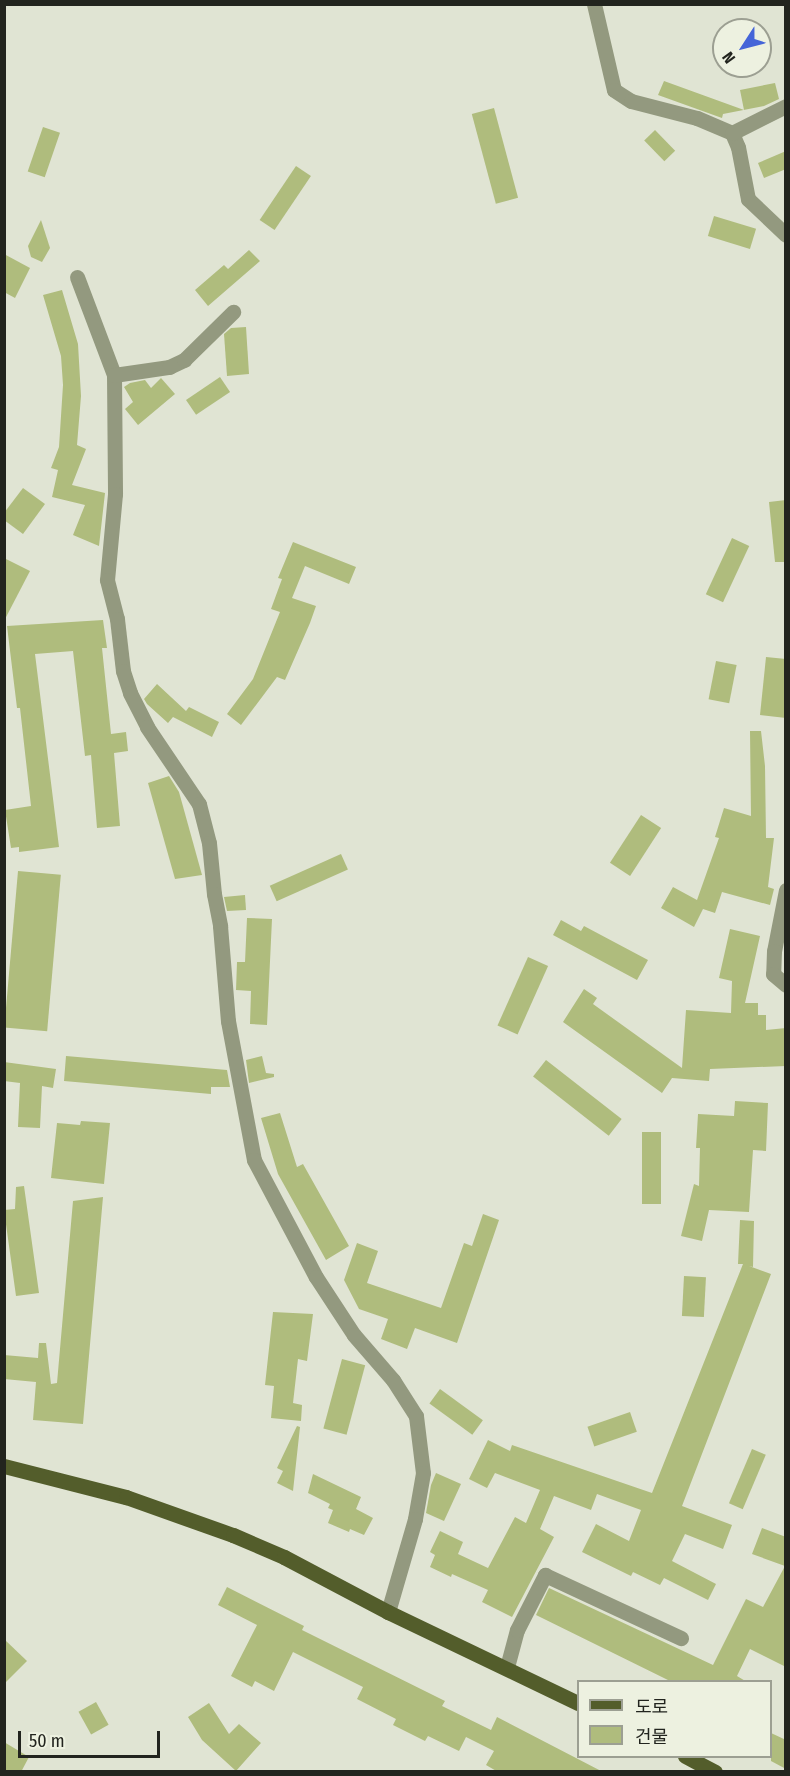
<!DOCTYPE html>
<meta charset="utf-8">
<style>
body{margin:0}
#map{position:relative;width:790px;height:1776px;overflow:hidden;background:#e0e4d3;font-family:"Fira Sans Condensed","Noto Sans KR",sans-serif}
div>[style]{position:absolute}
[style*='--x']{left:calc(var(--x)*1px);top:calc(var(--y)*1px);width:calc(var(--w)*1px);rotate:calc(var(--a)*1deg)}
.building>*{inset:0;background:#afbc7d;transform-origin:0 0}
.street>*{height:15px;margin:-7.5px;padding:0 7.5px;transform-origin:7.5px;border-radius:7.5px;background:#93997f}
.primary>*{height:15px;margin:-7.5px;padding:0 7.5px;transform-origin:7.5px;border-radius:7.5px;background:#535d2b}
span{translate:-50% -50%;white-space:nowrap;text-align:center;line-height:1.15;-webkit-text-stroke:4.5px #edf1e0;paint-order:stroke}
.frame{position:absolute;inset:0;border:6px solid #22241e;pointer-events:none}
.legend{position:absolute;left:577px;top:1680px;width:195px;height:78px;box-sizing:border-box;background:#edf1e0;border:2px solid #9c9f92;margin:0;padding:8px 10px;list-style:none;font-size:18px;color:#22241e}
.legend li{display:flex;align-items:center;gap:12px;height:30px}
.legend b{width:30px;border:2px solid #9c9f92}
.north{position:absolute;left:712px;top:18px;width:60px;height:60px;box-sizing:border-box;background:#edf1e0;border:2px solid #9c9f92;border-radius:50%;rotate:234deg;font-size:16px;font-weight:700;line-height:24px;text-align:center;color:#22241e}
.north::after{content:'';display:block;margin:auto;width:21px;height:27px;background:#4565d8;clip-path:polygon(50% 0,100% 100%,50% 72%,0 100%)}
.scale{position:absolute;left:18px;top:1731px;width:142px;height:27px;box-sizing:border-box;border:3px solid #22241e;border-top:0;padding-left:8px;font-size:18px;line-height:21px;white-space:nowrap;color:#22241e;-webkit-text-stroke:4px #edf1e0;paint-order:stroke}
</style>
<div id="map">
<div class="building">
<i style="clip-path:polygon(664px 81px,744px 110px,740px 90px,775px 83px,779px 99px,764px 106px,723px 114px,722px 118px,658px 95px)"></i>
<i style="left:494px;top:108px;width:93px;height:23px;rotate:75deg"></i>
<i style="left:43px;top:127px;width:18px;height:47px;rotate:19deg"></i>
<i style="left:655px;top:130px;width:29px;height:15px;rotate:46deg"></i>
<i style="clip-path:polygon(786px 151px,786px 169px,764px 178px,758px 163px)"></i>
<i style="left:296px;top:166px;width:18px;height:65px;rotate:34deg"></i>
<i style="left:714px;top:216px;width:44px;height:21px;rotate:17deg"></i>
<i style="clip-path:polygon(41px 220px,50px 248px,42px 262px,31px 257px,28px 246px)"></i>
<i style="clip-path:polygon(249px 250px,260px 261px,208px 306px,195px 290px,224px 265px,228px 269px)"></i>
<i style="clip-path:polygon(4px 254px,30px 268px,15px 298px,4px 292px)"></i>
<i style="clip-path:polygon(62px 290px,78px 344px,81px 396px,77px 445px,86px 449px,72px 485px,105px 493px,99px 546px,73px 535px,85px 505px,52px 497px,58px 470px,51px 468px,59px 447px,63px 385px,61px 356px,43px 295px)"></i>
<i style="clip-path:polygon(246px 327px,249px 374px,227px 376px,224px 334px,231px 328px)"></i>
<i style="left:220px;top:377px;width:18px;height:41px;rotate:56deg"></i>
<i style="clip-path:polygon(161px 378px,175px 394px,138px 425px,125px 409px,133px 402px,124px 387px,130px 383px,145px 380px,151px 388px)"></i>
<i style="clip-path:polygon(23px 488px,45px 504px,23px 534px,4px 520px,4px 513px)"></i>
<i style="clip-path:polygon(786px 500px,786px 562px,775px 562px,769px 502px)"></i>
<i style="left:732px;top:538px;width:19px;height:62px;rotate:25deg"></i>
<i style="clip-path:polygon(293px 542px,356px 567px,349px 584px,305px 566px,292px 598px,316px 606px,310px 623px,285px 680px,277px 677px,241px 725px,227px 714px,253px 679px,280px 612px,271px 609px,282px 579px,278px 578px)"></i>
<i style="clip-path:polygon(4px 558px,30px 571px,4px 621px)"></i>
<i style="clip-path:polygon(103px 620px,107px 648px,102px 648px,111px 734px,126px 732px,128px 751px,114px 753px,120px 826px,97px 828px,91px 755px,85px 756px,73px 651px,35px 654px,59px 847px,19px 852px,19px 847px,11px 848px,5px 810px,31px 806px,20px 708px,17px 708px,7px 626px)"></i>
<i style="clip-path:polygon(766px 657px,786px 659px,786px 718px,760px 715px)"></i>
<i style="left:716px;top:661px;width:21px;height:39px;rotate:11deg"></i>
<i style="clip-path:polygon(157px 684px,186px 711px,189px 707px,219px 722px,212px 737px,173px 717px,168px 723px,147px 704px,144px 699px)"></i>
<i style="clip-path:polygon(750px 731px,761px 731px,765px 766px,766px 838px,774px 838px,768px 887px,774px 889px,770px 905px,722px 892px,715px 913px,703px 909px,694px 927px,661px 908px,673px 887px,697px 900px,719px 838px,715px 837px,724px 808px,751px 816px)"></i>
<i style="clip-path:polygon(169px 776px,179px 792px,202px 875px,175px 879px,148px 783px)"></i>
<i style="left:641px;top:815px;width:24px;height:57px;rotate:33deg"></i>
<i style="left:341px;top:854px;width:17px;height:78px;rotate:66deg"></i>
<i style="left:18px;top:871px;width:43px;height:157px;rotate:5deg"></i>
<i style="clip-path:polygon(245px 895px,246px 910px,227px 911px,224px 897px)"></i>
<i style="clip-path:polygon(247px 918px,272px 919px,267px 1025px,250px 1024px,251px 991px,236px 990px,237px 962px,245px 962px)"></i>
<i style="clip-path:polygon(561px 920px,581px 931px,584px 926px,648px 960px,637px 980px,553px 935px)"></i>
<i style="clip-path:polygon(730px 929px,760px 936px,745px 1003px,758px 1003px,758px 1015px,766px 1015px,766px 1030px,786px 1028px,786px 1066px,710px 1069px,709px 1081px,672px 1078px,662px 1093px,563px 1022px,584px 989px,597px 998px,593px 1004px,682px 1068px,686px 1010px,731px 1013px,732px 981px,719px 978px)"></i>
<i style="left:528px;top:957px;width:22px;height:75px;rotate:24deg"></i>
<i style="clip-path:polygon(66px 1056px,227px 1070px,230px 1087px,211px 1087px,211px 1094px,64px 1081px)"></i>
<i style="clip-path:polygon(262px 1056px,266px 1073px,274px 1074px,274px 1077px,249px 1083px,246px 1060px)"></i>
<i style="left:546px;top:1060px;width:96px;height:21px;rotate:38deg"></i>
<i style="clip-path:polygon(4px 1062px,56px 1069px,53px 1088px,42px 1086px,40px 1128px,18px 1127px,20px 1083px,4px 1081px)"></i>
<i style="clip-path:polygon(735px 1101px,768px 1103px,766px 1151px,753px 1150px,749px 1212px,709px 1210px,702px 1241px,681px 1236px,694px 1184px,699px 1186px,700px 1148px,696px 1148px,698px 1114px,734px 1116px)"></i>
<i style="clip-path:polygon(280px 1113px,297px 1167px,303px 1164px,349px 1246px,326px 1260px,278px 1174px,261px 1118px)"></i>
<i style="clip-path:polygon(81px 1121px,110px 1123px,104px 1184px,51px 1178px,57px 1123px,80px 1125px)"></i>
<i style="left:642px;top:1132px;width:19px;height:72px"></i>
<i style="clip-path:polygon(24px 1186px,39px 1293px,16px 1296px,4px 1210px,15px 1209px,16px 1187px)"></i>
<i style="clip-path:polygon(103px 1197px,83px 1424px,33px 1420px,36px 1382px,4px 1379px,4px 1355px,38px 1358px,39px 1343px,46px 1343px,51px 1384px,57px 1383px,73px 1201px)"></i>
<i style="clip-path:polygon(483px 1214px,499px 1220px,457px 1343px,415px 1328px,407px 1349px,381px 1339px,388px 1319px,359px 1309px,344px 1280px,357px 1243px,378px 1251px,367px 1283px,441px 1308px,464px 1243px,472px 1246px)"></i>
<i style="clip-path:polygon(740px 1220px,754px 1221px,753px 1267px,749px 1266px,771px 1274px,682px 1506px,732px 1525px,723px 1549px,685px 1534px,672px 1561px,716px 1584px,708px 1600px,664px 1578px,660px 1585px,633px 1572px,631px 1576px,582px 1552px,596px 1524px,629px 1541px,641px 1510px,597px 1494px,591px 1510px,554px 1496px,540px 1529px,554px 1537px,512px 1617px,482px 1602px,488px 1590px,452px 1574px,451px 1577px,430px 1567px,435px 1555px,430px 1552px,440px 1531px,463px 1542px,458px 1554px,488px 1568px,515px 1517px,526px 1523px,540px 1490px,495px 1473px,487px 1488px,469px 1479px,488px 1440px,510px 1451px,512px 1445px,652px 1493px,743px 1264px,738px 1264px)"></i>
<i style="left:684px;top:1276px;width:22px;height:40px;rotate:3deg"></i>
<i style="clip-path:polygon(273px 1312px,313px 1314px,307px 1361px,298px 1359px,293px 1403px,302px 1405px,301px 1421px,271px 1418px,274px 1386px,265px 1385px)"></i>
<i style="left:342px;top:1359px;width:24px;height:72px;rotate:15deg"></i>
<i style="left:440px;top:1389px;width:53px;height:18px;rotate:36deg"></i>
<i style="left:630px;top:1412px;width:21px;height:45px;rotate:71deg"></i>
<i style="clip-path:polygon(297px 1426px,300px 1427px,293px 1491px,277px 1483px,283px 1471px,277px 1468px)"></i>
<i style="left:752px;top:1449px;width:15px;height:59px;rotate:23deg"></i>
<i style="clip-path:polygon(436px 1473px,461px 1484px,444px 1521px,426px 1513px,431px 1485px)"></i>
<i style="clip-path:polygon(313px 1474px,361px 1497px,356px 1509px,373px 1518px,364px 1535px,350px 1529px,349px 1532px,328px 1523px,333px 1510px,328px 1508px,330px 1504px,308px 1493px)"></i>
<i style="clip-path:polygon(762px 1528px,786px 1537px,786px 1667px,750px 1649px,737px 1676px,747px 1682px,672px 1682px,536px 1615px,549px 1588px,713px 1665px,746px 1599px,763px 1607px,785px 1566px,752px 1554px)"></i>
<i style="clip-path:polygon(227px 1587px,304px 1626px,302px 1630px,445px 1701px,442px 1706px,491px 1730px,497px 1717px,603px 1772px,498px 1772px,486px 1765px,494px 1751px,466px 1737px,459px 1751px,428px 1736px,425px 1741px,393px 1725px,396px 1719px,357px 1699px,363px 1687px,293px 1652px,274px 1691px,255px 1681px,252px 1687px,231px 1676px,257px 1625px,218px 1605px)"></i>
<i style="clip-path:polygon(4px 1639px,27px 1661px,4px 1684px)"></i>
<i style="left:96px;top:1702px;width:26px;height:20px;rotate:61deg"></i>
<i style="clip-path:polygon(209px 1703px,229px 1734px,239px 1724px,261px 1743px,236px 1771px,202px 1740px,188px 1717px)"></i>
<i style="clip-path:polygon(771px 1733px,786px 1740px,786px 1769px,771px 1761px)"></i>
<i style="clip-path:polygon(4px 1742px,29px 1757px,21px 1772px,4px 1772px)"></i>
</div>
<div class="street">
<i style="--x:594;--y:4;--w:88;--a:76.9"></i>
<i style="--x:614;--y:90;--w:20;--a:33"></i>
<i style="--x:631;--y:101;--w:68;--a:14.4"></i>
<i style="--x:697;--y:118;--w:38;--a:23"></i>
<i style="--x:732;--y:133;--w:15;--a:67"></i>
<i style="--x:738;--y:147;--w:53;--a:79.1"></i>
<i style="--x:748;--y:199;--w:52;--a:43.5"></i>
<i style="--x:732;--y:133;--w:60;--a:-26.6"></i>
<i style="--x:77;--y:277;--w:105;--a:69.3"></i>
<i style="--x:114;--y:375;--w:119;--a:89.5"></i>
<i style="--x:115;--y:494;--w:86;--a:95.3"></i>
<i style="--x:107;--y:580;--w:40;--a:75.6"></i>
<i style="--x:117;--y:619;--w:52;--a:83.4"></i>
<i style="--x:123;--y:671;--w:23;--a:72"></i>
<i style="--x:130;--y:693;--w:38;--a:63"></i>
<i style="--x:147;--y:727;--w:93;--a:56"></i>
<i style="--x:199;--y:804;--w:40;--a:75.6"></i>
<i style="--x:209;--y:843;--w:51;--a:84.4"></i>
<i style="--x:214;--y:894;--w:33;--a:79"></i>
<i style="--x:220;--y:926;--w:95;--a:85.2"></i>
<i style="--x:228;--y:1021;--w:141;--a:79.4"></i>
<i style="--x:254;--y:1160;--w:132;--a:62.1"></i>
<i style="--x:316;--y:1277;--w:69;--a:56.8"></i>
<i style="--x:354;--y:1335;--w:60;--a:49.1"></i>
<i style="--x:393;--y:1380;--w:43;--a:57.4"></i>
<i style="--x:416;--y:1416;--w:57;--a:83"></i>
<i style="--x:423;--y:1473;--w:47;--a:99.9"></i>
<i style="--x:415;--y:1519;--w:97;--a:106.2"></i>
<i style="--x:114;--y:375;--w:56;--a:-8.3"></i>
<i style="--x:169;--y:367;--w:17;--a:-25"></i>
<i style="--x:184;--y:360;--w:69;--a:-44.4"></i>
<i style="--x:786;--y:890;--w:62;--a:101.1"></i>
<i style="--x:774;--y:951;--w:23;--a:92"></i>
<i style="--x:773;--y:974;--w:17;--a:40"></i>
<i style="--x:507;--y:1667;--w:38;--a:-75"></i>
<i style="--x:517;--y:1630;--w:62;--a:-63"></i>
<i style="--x:545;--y:1575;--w:150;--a:24.9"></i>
</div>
<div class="primary">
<i style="--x:4;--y:1466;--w:126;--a:14.3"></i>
<i style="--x:126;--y:1497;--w:114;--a:19.6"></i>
<i style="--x:233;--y:1535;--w:56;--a:23.3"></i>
<i style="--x:284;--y:1557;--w:118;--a:27.9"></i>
<i style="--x:388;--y:1612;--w:211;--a:25.6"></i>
<i style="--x:685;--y:1756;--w:34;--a:28"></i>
</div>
<div class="frame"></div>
<ul class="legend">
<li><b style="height:8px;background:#535d2b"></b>도로</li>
<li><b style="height:16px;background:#afbc7d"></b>건물</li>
</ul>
<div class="north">N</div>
<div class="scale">50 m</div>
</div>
